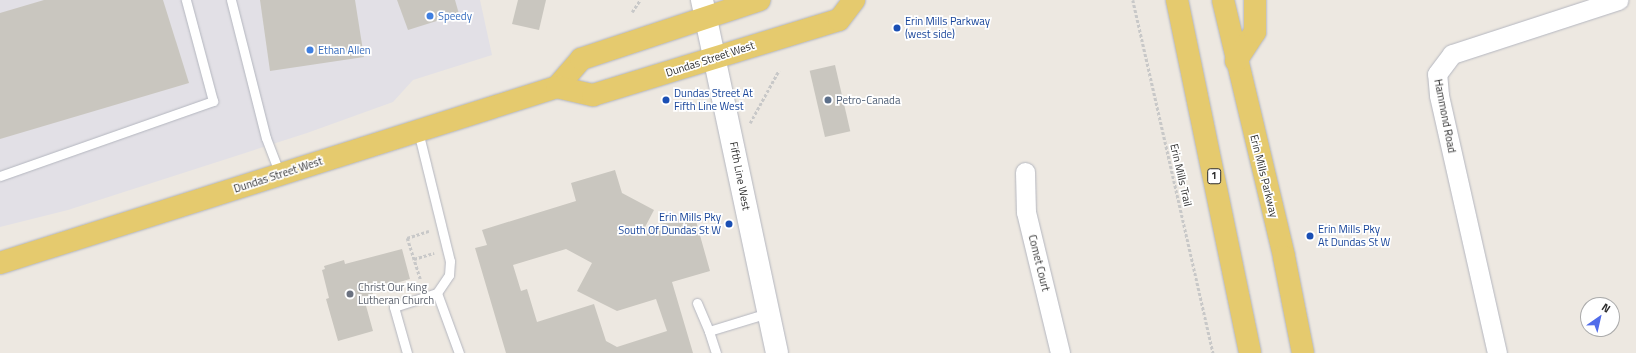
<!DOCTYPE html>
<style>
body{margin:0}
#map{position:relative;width:1636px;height:353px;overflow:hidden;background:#ede8e1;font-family:"Titillium Web",sans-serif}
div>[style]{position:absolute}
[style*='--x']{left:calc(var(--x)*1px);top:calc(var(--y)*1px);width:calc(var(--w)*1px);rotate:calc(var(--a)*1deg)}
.industrial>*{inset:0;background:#e2e0e6}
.building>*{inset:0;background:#c9c6bf;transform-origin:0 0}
.path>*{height:2.5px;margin-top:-1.25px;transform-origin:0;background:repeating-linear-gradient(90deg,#c8c8c8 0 3px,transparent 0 5px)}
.roads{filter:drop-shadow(0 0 1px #b4b6bf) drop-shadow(0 0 1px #b4b6bf)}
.service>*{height:9px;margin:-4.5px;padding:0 4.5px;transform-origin:4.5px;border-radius:4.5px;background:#fff}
.minor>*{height:19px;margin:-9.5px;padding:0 9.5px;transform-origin:9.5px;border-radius:9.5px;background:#fff}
.tertiary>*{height:22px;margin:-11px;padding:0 11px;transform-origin:11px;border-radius:11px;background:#fff}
.primary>*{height:22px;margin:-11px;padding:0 11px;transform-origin:11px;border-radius:11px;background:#e5ca6e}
.dots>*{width:11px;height:11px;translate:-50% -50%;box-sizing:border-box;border:2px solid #fff;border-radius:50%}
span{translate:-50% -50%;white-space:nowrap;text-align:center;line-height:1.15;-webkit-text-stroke:3.5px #fff;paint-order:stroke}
.shield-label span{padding:1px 3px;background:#fff;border:1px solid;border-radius:3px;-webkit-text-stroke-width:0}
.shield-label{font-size:10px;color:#2d2d2d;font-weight:700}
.shop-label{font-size:11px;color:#366cbe}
.left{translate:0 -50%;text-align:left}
.transit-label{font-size:11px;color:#164399}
.right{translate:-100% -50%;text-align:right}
.street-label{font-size:11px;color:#2d2d2d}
.service-label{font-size:11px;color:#4e5e75}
.worship-label{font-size:11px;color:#5b616d}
.north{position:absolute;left:1580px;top:297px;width:40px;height:40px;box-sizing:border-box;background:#fff;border:1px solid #ababab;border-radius:50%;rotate:34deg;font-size:11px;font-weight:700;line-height:16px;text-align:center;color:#2d2d2d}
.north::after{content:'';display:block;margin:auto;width:14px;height:18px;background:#506cea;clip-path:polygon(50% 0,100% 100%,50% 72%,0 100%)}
</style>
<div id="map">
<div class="industrial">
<i style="clip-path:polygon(0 0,480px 0,492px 55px,413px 80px,393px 102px,307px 133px,68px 210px,0 227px)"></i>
</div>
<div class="building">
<i style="clip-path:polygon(44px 0,163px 0,189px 83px,0 139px,0 13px)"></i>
<i style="clip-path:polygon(260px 0,355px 0,364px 57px,270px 71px)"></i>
<i style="clip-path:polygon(397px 0,455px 0,459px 14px,408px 30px)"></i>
<i style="clip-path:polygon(518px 0,546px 0,539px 30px,512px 24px)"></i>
<i style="left:835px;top:65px;width:68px;height:26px;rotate:77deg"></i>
<i style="clip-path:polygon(evenodd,615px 170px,622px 193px,654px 210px,644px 229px,694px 214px,710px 271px,672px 282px,693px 353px,506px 353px,475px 248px,487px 245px,482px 230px,576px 201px,571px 183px,615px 170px,566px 249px,592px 263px,577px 291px,617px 311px,656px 299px,667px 331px,617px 347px,606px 341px,594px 304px,537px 322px,527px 289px,521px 291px,513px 265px,566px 249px)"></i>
<i style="clip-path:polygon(402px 249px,410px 279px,372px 290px,374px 299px,365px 302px,373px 331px,338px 341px,326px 299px,329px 298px,322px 270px,325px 269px,324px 266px,344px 260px,345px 264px)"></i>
</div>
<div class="path">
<i style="--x:1133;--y:0;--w:362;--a:77.2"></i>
<i style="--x:632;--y:12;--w:14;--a:-56"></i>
<i style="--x:750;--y:123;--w:60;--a:-61.3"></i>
<i style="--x:414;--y:259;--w:21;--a:-17"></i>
<i style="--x:420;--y:279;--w:43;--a:-107.6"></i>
<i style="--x:407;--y:238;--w:23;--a:-18"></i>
</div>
<div class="roads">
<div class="service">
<i style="--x:231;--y:0;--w:142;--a:75.8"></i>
<i style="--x:266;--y:138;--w:40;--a:69"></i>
<i style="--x:418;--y:131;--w:134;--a:76.2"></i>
<i style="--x:450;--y:261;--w:14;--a:94"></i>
<i style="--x:449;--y:275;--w:22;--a:124"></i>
<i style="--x:437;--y:293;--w:64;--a:69.9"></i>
<i style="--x:0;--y:176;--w:226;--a:-19.4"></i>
<i style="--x:213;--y:101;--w:105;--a:-105"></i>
<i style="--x:697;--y:303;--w:30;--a:67"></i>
<i style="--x:407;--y:353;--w:48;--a:-105.8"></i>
<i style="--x:394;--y:307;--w:45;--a:-18"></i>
<i style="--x:716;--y:353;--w:23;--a:-108"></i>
<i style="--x:709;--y:331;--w:62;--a:-17"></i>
</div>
<div class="minor">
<i style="--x:1025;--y:172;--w:40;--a:88.6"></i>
<i style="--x:1026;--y:212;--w:145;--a:76.4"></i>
<i style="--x:1497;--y:353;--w:264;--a:-102.7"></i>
<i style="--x:1439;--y:95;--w:21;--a:-95"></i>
<i style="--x:1437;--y:74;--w:25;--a:-53"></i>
<i style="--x:1452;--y:54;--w:175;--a:-18"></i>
</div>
<div class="tertiary">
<i style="--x:702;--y:0;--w:361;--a:78"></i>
</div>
<div class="primary">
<i style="--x:1177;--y:0;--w:360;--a:78.3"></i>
<i style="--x:1223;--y:0;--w:264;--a:76.6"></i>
<i style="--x:1284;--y:257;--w:98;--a:78.8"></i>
<i style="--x:1236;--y:61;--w:35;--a:-57"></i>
<i style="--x:1255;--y:32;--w:32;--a:-90"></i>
<i style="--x:557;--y:87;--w:37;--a:-49"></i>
<i style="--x:581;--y:59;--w:188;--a:-18.3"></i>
<i style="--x:0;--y:263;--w:584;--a:-17.54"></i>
<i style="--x:557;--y:87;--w:37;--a:13"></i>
<i style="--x:593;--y:95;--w:257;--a:-17"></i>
<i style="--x:839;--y:20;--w:25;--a:-53"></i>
</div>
</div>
<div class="dots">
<i style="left:430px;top:16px;background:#3f7fe0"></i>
<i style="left:897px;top:28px;background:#1a4fb4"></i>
<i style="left:310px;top:50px;background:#3f7fe0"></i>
<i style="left:666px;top:100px;background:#1a4fb4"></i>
<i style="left:828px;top:100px;background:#5c6f8a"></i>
<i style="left:729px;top:224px;background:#1a4fb4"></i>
<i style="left:1310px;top:236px;background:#1a4fb4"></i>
<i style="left:350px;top:294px;background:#6b7280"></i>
</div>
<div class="shield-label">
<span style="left:1214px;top:176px">1</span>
</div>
<div class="shop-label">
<span class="left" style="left:438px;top:16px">Speedy</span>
<span class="left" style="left:318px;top:50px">Ethan Allen</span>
</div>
<div class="transit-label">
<span class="left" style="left:905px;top:28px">Erin Mills Parkway<br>(west side)</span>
<span class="left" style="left:674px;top:100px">Dundas Street At<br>Fifth Line West</span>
<span class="right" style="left:721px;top:224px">Erin Mills Pky<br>South Of Dundas St W</span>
<span class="left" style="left:1318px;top:236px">Erin Mills Pky<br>At Dundas St W</span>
</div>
<div class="street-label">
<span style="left:710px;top:59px;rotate:-18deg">Dundas Street West</span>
<span style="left:1445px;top:116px;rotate:79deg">Hammond Road</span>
<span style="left:278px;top:175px;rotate:-18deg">Dundas Street West</span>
<span style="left:1181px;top:175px;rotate:77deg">Erin Mills Trail</span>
<span style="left:740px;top:176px;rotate:79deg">Fifth Line West</span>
<span style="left:1264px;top:176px;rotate:76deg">Erin Mills Parkway</span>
<span style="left:1039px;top:263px;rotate:76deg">Comet Court</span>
</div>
<div class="service-label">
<span class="left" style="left:836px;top:100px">Petro-Canada</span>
</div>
<div class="worship-label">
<span class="left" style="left:358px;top:294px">Christ Our King<br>Lutheran Church</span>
</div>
<div class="north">N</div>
</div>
